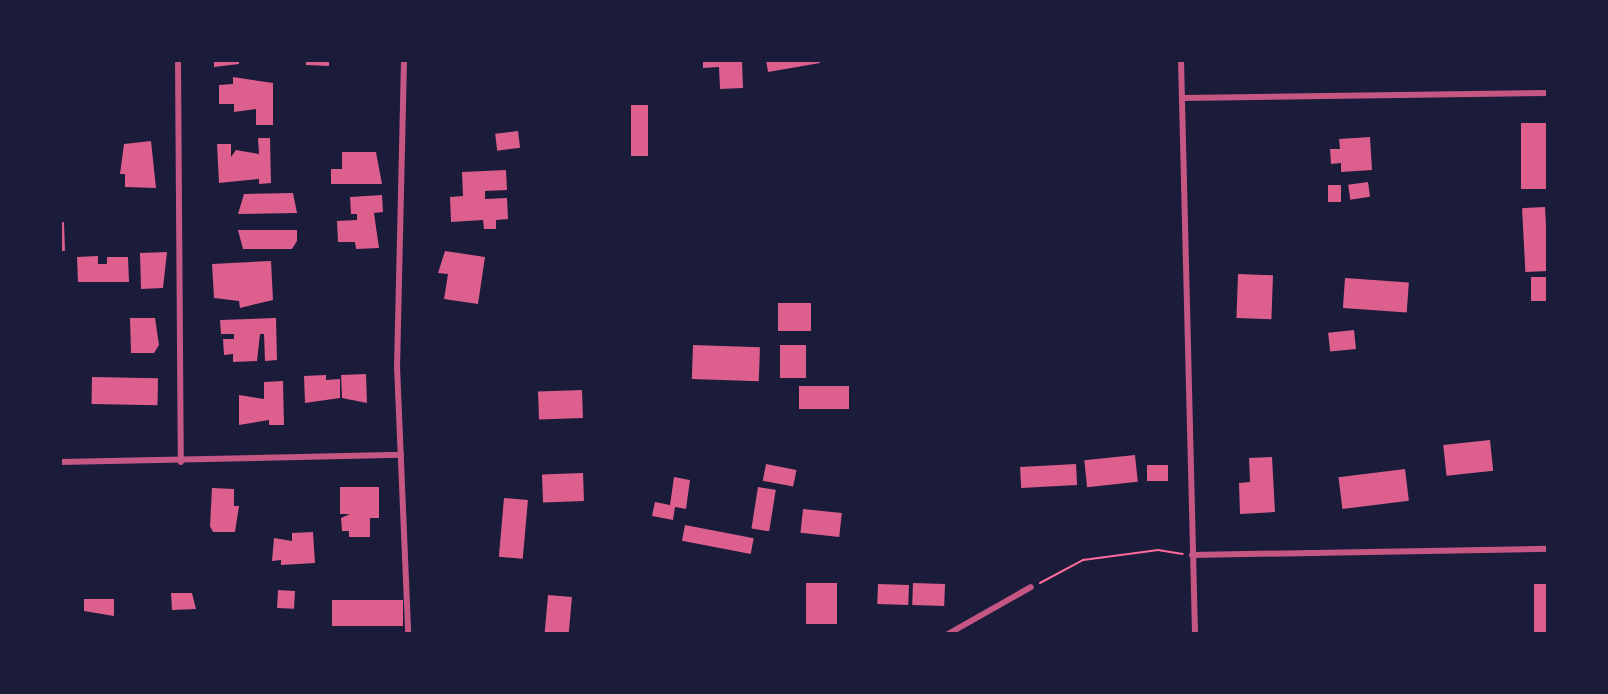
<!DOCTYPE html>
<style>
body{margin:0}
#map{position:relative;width:1608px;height:694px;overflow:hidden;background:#1b1b3a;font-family:"Fira Sans Condensed",sans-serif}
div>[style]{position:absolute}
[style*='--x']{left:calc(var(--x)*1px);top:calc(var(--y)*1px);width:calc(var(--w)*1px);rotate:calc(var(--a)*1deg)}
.building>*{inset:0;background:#dd5f8e;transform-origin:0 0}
.path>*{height:2px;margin:-1px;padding:0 1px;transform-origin:1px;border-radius:1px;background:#ff6b9d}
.minor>*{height:6px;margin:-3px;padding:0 3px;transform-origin:3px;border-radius:3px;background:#c65784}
span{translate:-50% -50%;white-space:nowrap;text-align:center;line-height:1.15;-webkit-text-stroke:8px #1b1b3a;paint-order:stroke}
.frame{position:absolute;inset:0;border:62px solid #1b1b3a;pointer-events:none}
</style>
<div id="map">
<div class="building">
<i style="clip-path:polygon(214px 60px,239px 60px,239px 64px,214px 67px)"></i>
<i style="clip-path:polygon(306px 60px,329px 60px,329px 66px,306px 65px)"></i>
<i style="clip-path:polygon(703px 60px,742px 60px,743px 88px,720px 89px,719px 67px,703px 68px)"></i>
<i style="clip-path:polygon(766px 60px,819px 60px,820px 63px,768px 72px)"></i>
<i style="clip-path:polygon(233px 77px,273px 83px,273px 125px,256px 125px,256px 109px,234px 112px,234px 104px,219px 104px,219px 85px,233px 84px)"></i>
<i style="left:631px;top:105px;width:17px;height:51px"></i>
<i style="left:1521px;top:123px;width:26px;height:66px"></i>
<i style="left:518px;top:131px;width:17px;height:23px;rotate:83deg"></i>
<i style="clip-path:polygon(1370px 137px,1372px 170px,1341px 172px,1341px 163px,1331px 164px,1330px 149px,1340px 149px,1339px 139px)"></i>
<i style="clip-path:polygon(258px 138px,270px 138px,271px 183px,259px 184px,259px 179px,219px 183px,217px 144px,231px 144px,231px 157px,236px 150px,259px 154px)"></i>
<i style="clip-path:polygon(151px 141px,156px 188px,125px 187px,125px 174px,120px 174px,124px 144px)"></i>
<i style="clip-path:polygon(342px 152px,376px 152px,382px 184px,331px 184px,331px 169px,342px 169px)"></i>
<i style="clip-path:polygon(506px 170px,507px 190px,485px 191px,485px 199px,507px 198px,508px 219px,496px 220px,496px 229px,484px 229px,483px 220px,451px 222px,450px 197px,463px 196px,462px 172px)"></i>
<i style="left:1368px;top:182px;width:15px;height:20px;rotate:82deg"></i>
<i style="left:1328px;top:185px;width:13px;height:17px"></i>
<i style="clip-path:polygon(293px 193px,297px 213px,238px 214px,244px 194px)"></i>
<i style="clip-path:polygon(382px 195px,383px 212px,374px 213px,379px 248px,356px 249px,355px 242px,338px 242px,337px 221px,357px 220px,357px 214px,351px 214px,350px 197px)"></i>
<i style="left:1545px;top:207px;width:64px;height:23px;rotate:87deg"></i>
<i style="clip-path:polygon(64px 222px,65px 251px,60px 251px,60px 223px)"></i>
<i style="clip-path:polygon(238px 230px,297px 230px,297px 241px,292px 249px,243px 249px)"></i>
<i style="clip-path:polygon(445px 251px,485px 257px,478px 304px,444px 299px,448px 274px,438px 273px)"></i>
<i style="clip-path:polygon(167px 252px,163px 288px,141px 289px,140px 253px)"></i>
<i style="clip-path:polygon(98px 256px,98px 264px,107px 264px,107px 257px,128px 257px,129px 282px,78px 282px,77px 257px)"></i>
<i style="clip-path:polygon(271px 261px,273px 300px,240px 308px,239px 301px,214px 298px,212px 264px)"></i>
<i style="left:1238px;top:274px;width:35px;height:44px;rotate:2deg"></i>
<i style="left:1548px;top:277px;width:24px;height:17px;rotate:90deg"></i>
<i style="left:1345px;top:278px;width:64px;height:30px;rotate:4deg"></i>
<i style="left:778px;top:303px;width:33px;height:28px"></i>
<i style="clip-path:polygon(130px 318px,155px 318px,159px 345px,154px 353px,131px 353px)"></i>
<i style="clip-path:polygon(276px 318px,277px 360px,265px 361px,264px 334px,260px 334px,257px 361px,233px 362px,233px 354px,224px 355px,223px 339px,234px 339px,234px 334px,221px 334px,220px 320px)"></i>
<i style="left:1354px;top:330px;width:19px;height:26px;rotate:84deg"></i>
<i style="left:693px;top:345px;width:67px;height:34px;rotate:2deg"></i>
<i style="left:780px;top:345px;width:26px;height:33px"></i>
<i style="clip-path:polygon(366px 374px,367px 403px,342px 398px,341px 375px)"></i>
<i style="clip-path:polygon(326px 375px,326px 380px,340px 379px,340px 398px,305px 403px,304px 376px)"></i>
<i style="left:92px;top:377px;width:66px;height:27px;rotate:1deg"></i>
<i style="clip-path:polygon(283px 381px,284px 425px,269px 425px,269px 420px,239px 425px,239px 395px,264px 399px,264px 382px)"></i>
<i style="left:849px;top:386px;width:23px;height:50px;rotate:90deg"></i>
<i style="left:582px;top:390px;width:28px;height:44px;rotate:88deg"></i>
<i style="left:1490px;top:440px;width:31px;height:47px;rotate:84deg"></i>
<i style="left:1135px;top:455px;width:27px;height:51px;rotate:84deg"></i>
<i style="clip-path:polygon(1272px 457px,1275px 512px,1240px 514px,1239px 483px,1250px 482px,1249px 458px)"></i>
<i style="left:766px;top:464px;width:31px;height:17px;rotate:11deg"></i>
<i style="left:1076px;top:464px;width:21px;height:56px;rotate:87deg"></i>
<i style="left:1168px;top:465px;width:16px;height:21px;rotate:90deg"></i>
<i style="left:1405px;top:469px;width:32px;height:67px;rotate:83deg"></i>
<i style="left:583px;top:473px;width:28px;height:41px;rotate:88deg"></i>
<i style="clip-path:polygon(674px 477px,690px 480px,686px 509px,675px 507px,673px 520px,652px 516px,655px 502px,670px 505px)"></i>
<i style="clip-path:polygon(340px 487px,379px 487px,379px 518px,370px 518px,370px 537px,349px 537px,349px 531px,342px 531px,341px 518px,350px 514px,340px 514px)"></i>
<i style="left:758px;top:487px;width:18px;height:42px;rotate:9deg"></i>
<i style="clip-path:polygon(212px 488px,234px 489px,234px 506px,239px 506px,235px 532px,213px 532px,210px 526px)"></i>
<i style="left:504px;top:498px;width:24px;height:59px;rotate:5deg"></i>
<i style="left:803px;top:509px;width:39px;height:24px;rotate:6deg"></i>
<i style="left:685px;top:525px;width:70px;height:16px;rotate:11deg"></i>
<i style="clip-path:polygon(313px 532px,315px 563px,281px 565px,281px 560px,272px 561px,274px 538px,292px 541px,292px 533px)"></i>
<i style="left:806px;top:583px;width:31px;height:41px"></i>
<i style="left:913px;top:583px;width:32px;height:22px;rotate:2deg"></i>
<i style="left:878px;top:584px;width:31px;height:20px;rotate:2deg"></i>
<i style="left:1534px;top:584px;width:14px;height:50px"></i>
<i style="left:278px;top:590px;width:17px;height:18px;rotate:3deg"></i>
<i style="clip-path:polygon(171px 593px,192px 593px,196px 609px,172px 610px)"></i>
<i style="left:548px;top:595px;width:24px;height:39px;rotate:5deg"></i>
<i style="clip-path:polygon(84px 599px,114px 599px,114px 616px,84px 611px)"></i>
<i style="left:332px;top:600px;width:71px;height:26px"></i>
</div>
<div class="path">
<i style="--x:1040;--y:583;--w:49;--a:-28.1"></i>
<i style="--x:1083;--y:560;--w:76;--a:-7.6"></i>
<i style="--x:1158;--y:550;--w:25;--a:9"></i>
</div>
<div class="minor">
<i style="--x:178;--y:60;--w:402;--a:89.6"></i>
<i style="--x:404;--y:60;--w:306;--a:91.3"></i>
<i style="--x:397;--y:366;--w:268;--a:87.6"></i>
<i style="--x:1181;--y:60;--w:574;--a:88.6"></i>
<i style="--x:1183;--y:98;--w:365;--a:-0.8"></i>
<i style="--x:60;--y:462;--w:341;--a:-1.2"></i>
<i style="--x:1192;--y:555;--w:356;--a:-1"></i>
<i style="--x:948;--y:634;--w:95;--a:-29.5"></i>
</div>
<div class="frame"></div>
</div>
